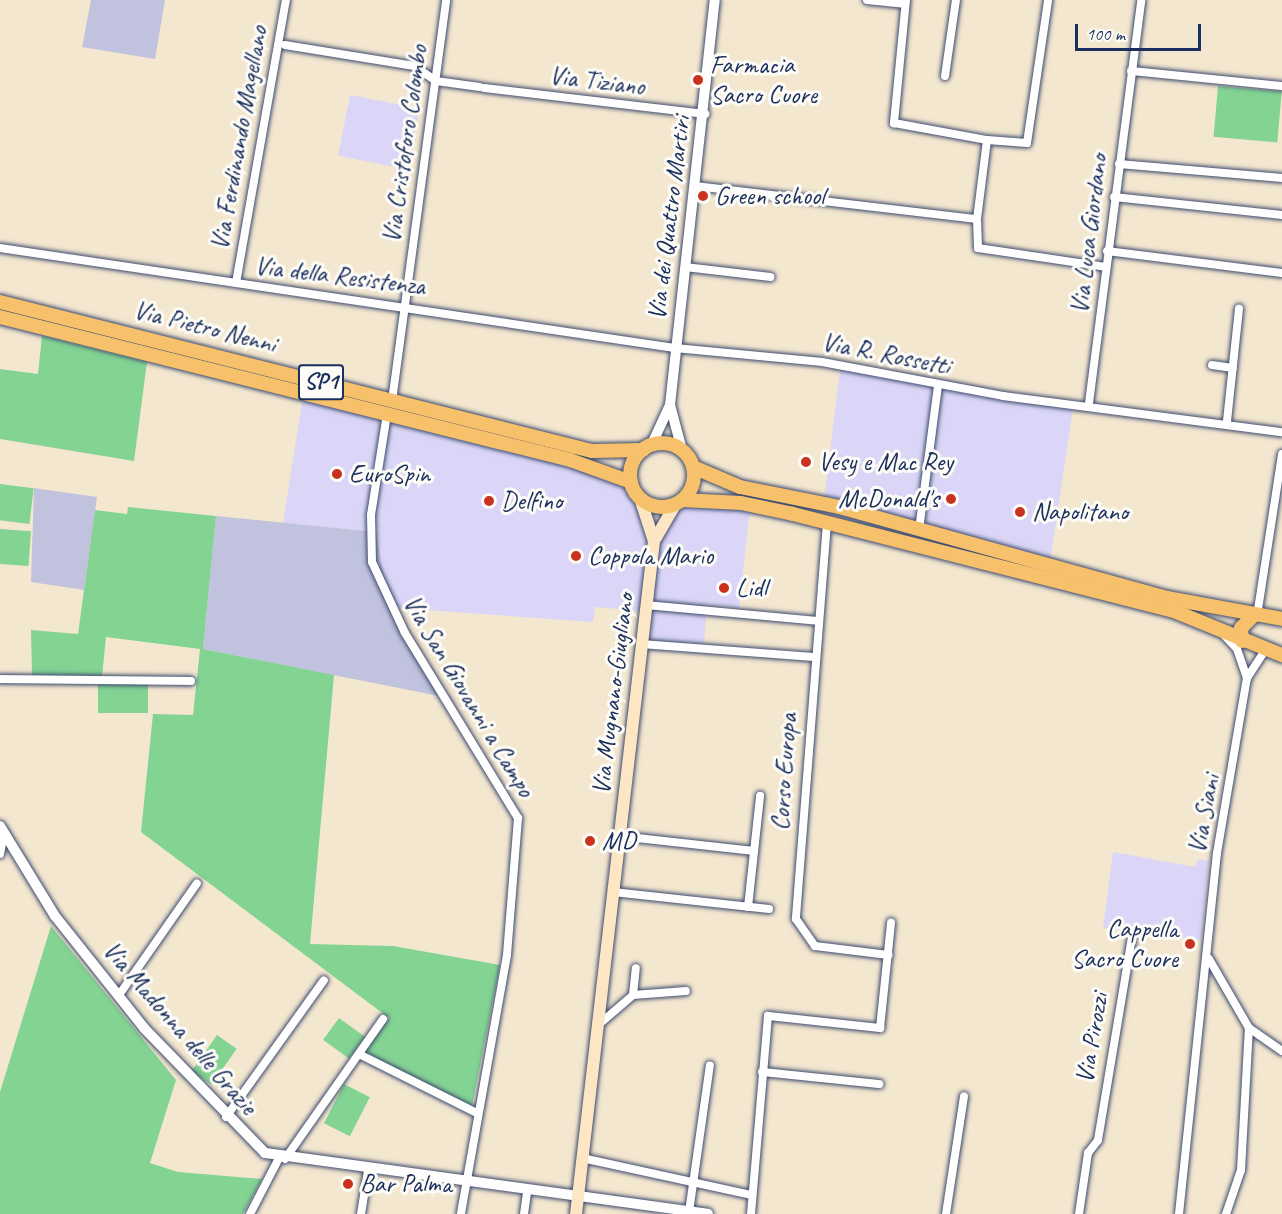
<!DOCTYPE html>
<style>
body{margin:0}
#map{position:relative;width:1282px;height:1214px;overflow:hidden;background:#f4e7d0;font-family:Caveat,sans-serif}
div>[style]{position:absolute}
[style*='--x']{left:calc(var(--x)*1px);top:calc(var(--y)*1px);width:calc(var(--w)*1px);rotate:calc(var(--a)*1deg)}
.built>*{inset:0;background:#dbd6f7;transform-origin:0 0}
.industrial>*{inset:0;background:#c1c2dd}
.green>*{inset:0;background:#83d393;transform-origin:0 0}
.roads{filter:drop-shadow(0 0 2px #3c4b6f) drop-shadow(0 0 2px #3c4b6f)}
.minor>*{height:8px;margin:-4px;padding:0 4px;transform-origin:4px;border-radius:4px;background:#fff}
.tertiary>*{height:10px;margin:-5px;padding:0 5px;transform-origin:5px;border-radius:5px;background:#fff}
.secondary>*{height:12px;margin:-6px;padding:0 6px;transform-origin:6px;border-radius:6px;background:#fce6c4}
.primary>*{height:14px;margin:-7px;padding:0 7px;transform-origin:7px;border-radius:7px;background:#f7c06b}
.primary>.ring{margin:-7px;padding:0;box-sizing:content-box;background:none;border:14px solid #f7c06b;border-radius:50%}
.dots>*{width:16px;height:16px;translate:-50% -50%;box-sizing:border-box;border:3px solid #fdfcf7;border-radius:50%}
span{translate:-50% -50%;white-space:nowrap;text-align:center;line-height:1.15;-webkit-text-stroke:6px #fdfcf7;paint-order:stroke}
.shield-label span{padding:2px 4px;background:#fdfcf7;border:2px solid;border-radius:4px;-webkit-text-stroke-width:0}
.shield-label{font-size:24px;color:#1b2f5e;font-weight:700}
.poi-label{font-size:26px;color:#1b2f5e}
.left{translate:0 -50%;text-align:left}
.right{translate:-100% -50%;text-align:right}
.street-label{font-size:26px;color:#1b2f5e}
.scale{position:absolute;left:1075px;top:24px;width:126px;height:27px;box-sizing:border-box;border:3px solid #1b2f5e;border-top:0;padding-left:8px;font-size:18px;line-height:21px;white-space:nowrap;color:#1b2f5e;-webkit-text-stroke:4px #fdfcf7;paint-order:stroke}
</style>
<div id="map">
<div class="built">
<i style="left:350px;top:95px;width:71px;height:62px;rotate:11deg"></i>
<i style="clip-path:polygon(841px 362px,997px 390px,996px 400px,1073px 408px,1050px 562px,824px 500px)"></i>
<i style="clip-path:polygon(303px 396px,556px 460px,628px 485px,650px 542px,642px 611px,595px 607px,593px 622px,398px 608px,384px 578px,376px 532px,283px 523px)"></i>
<i style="clip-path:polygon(685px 502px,750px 508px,739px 608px,707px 605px,704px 644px,644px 640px,656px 543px)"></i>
<i style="clip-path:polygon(1113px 852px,1195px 867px,1198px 859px,1209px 861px,1201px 940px,1103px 928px)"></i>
</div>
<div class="industrial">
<i style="clip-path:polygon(91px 0,165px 0,155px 59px,82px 47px)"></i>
<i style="clip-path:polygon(34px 488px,97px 497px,84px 590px,31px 582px)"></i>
<i style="clip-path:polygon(216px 516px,376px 532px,384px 577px,398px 608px,391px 614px,439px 696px,203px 649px)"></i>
</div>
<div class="green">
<i style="left:1218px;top:86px;width:64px;height:51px;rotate:5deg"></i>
<i style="clip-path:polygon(42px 336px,147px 362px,134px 461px,0 439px,0 369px,38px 374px)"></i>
<i style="left:0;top:484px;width:34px;height:36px;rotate:7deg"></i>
<i style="clip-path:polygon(128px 507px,216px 516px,203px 649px,334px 675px,310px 944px,393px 946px,500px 965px,472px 1106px,364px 1053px,389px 1018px,141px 832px,153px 714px,193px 715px,200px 649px,106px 637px,102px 676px,32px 675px,31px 630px,78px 634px,95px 510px,127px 514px)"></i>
<i style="left:0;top:529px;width:31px;height:35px;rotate:4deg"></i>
<i style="left:98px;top:684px;width:50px;height:29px"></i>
<i style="clip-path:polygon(51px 926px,176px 1080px,150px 1163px,178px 1172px,262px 1179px,243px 1214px,0 1214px,0 1092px)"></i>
<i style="left:339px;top:1018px;width:32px;height:27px;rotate:36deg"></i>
<i style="left:217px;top:1035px;width:24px;height:44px;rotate:35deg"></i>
<i style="left:344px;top:1084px;width:29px;height:44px;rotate:27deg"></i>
</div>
<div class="roads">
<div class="minor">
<i style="--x:867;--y:0;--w:37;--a:6"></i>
<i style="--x:906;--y:0;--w:124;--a:95.6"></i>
<i style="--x:894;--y:123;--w:95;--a:10.4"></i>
<i style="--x:987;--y:140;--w:80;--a:97.2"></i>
<i style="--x:285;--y:45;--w:131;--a:9.2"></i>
<i style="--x:414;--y:66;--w:27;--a:34"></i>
<i style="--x:436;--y:81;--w:44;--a:7.8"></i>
<i style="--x:1131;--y:71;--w:152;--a:5.7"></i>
<i style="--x:945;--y:76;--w:77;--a:-81.8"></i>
<i style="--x:484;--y:88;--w:223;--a:6.7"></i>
<i style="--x:987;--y:140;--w:40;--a:4.3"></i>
<i style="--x:1027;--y:143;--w:145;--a:-81.6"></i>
<i style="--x:1119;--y:164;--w:164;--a:4.9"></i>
<i style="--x:695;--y:186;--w:284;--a:6.7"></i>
<i style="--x:977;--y:219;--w:29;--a:88"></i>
<i style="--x:978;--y:248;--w:129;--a:8.4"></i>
<i style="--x:1114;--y:197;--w:169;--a:6.1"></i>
<i style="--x:0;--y:248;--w:682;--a:8.43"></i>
<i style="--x:675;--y:348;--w:148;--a:5.4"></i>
<i style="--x:822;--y:362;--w:184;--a:10.6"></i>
<i style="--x:1003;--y:396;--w:281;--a:7.4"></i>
<i style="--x:1107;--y:251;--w:176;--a:7.2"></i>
<i style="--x:685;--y:267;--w:86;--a:6.7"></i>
<i style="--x:236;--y:283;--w:287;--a:-80"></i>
<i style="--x:1212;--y:365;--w:21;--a:8"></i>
<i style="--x:392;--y:401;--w:405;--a:-82.3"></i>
<i style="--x:1089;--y:403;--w:406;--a:-82.6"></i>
<i style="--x:387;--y:414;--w:102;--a:99"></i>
<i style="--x:371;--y:515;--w:47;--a:88.8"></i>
<i style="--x:372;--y:562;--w:78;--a:65.1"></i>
<i style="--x:405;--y:633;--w:217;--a:58.6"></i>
<i style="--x:518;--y:818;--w:137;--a:94.6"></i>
<i style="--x:507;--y:955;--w:263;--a:100.1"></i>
<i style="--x:1227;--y:421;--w:113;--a:-83.9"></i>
<i style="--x:827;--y:523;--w:397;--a:94.5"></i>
<i style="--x:796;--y:919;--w:33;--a:55"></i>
<i style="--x:815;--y:946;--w:74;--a:7"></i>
<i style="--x:919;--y:530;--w:146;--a:-82.5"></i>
<i style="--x:646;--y:605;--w:172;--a:5.3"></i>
<i style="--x:1257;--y:616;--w:164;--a:-81.2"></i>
<i style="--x:1224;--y:635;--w:19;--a:47"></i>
<i style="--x:1237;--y:649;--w:31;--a:71"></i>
<i style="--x:1247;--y:678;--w:33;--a:-57"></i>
<i style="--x:641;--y:644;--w:173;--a:4.3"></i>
<i style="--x:0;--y:679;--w:191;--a:0.6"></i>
<i style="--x:619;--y:836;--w:136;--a:6.3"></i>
<i style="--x:0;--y:854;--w:20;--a:-79"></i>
<i style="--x:613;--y:892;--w:157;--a:6.2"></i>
<i style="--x:748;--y:907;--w:112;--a:-83.8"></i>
<i style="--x:1209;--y:959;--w:80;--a:59.9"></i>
<i style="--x:1249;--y:1028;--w:40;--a:34.9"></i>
<i style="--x:119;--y:995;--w:136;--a:-55.1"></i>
<i style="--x:633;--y:995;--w:53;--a:-4.3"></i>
<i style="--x:597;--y:1026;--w:48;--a:-40.7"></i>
<i style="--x:633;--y:995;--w:27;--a:-84"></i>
<i style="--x:359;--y:1054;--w:132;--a:26.6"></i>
<i style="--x:762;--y:1072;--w:118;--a:5.9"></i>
<i style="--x:226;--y:1117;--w:168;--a:-54.4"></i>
<i style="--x:582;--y:1158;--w:174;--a:12.3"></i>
<i style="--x:285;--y:1159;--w:171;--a:-55"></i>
<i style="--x:689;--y:1212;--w:148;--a:-81.9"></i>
<i style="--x:250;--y:1214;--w:63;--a:-62.6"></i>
<i style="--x:361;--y:1214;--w:44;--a:-80.8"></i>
<i style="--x:524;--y:1214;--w:22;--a:-82"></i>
<i style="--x:751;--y:1214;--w:199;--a:-85.1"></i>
<i style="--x:768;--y:1016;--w:113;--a:6.1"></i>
<i style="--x:880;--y:1028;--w:106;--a:-84"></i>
<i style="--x:946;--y:1214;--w:119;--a:-81.3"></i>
<i style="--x:1079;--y:1214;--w:62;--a:-81.6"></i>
<i style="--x:1088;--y:1153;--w:16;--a:-52"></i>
<i style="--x:1098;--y:1140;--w:207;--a:-80.5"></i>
<i style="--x:1179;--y:1214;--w:363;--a:-84"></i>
<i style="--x:1217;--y:853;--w:178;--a:-80.3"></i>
<i style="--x:1226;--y:1214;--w:46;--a:-71.2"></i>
<i style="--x:1241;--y:1170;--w:142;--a:-86.8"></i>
</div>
<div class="tertiary">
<i style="--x:651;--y:446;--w:45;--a:-65.1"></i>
<i style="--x:682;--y:450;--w:47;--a:-104.9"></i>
<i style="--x:670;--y:405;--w:407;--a:-83.7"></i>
<i style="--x:0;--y:826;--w:105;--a:58.6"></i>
<i style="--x:55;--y:916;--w:143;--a:51.5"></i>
<i style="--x:144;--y:1028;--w:174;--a:45.9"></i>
<i style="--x:265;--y:1153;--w:447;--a:7.8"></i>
</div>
<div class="secondary">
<i style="--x:640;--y:498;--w:45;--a:72"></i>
<i style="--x:576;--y:1214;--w:678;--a:-83.39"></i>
<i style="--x:654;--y:541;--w:42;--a:-59.7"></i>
</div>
<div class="primary">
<i style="--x:0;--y:302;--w:610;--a:14.13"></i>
<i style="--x:592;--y:451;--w:51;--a:-1.1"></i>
<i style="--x:0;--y:317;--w:588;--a:14.08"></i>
<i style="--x:570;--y:460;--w:65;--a:19.8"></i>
<i class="ring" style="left:630px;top:443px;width:50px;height:50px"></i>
<i style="--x:693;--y:467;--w:51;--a:23.1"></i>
<i style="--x:740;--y:487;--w:101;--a:11.4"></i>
<i style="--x:839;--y:507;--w:340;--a:15.5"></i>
<i style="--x:1167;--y:598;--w:117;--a:10.3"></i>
<i style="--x:683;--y:500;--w:58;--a:3"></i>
<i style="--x:741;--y:503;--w:53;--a:11.9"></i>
<i style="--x:793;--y:514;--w:393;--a:14.3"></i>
<i style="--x:1174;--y:611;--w:117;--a:22.2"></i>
<i style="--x:1242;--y:641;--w:13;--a:-94"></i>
<i style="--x:1241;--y:628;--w:17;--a:-45"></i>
</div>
</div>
<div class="dots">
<i style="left:698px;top:80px;background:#c8321e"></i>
<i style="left:703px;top:196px;background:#c8321e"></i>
<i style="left:806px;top:462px;background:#c8321e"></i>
<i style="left:337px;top:474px;background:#c8321e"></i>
<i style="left:951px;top:499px;background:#c8321e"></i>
<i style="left:489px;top:501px;background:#c8321e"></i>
<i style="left:1020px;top:512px;background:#c8321e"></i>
<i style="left:576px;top:556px;background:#c8321e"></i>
<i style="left:724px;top:588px;background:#c8321e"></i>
<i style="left:590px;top:841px;background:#c8321e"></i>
<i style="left:1190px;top:944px;background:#c8321e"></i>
<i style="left:348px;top:1184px;background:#c8321e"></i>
</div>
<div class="shield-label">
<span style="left:321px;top:382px">SP1</span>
</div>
<div class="poi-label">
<span class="left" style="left:710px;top:80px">Farmacia<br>Sacro Cuore</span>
<span class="left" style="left:715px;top:196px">Green school</span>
<span class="left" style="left:818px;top:462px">Vesy e Mac Rey</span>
<span class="left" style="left:349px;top:474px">EuroSpin</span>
<span class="right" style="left:939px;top:499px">McDonald's</span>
<span class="left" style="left:501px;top:501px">Delfino</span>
<span class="left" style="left:1032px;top:512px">Napolitano</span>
<span class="left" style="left:588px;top:556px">Coppola Mario</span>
<span class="left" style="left:736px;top:588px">Lidl</span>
<span class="left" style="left:602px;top:841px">MD</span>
<span class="right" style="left:1178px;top:944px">Cappella<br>Sacro Cuore</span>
<span class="left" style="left:360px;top:1184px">Bar Palma</span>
</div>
<div class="street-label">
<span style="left:597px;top:81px;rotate:7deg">Via Tiziano</span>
<span style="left:239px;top:138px;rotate:-80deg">Via Ferdinando Magellano</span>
<span style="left:405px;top:144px;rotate:-82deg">Via Cristoforo Colombo</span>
<span style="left:669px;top:218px;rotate:-83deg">Via dei Quattro Martiri</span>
<span style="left:1089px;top:234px;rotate:-83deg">Via Luca Giordano</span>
<span style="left:340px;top:276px;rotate:7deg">Via della Resistenza</span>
<span style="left:205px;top:327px;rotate:14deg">Via Pietro Nenni</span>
<span style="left:886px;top:354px;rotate:11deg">Via R. Rossetti</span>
<span style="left:613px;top:694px;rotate:-83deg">Via Mugnano-Giugliano</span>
<span style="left:469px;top:696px;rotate:59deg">Via San Giovanni a Campo</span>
<span style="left:784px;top:772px;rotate:-86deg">Corso Europa</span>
<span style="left:1204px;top:814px;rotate:-79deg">Via Siani</span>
<span style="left:180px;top:1028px;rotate:49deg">Via Madonna delle Grazie</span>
<span style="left:1092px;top:1038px;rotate:-80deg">Via Pirozzi</span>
</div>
<div class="scale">100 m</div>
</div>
